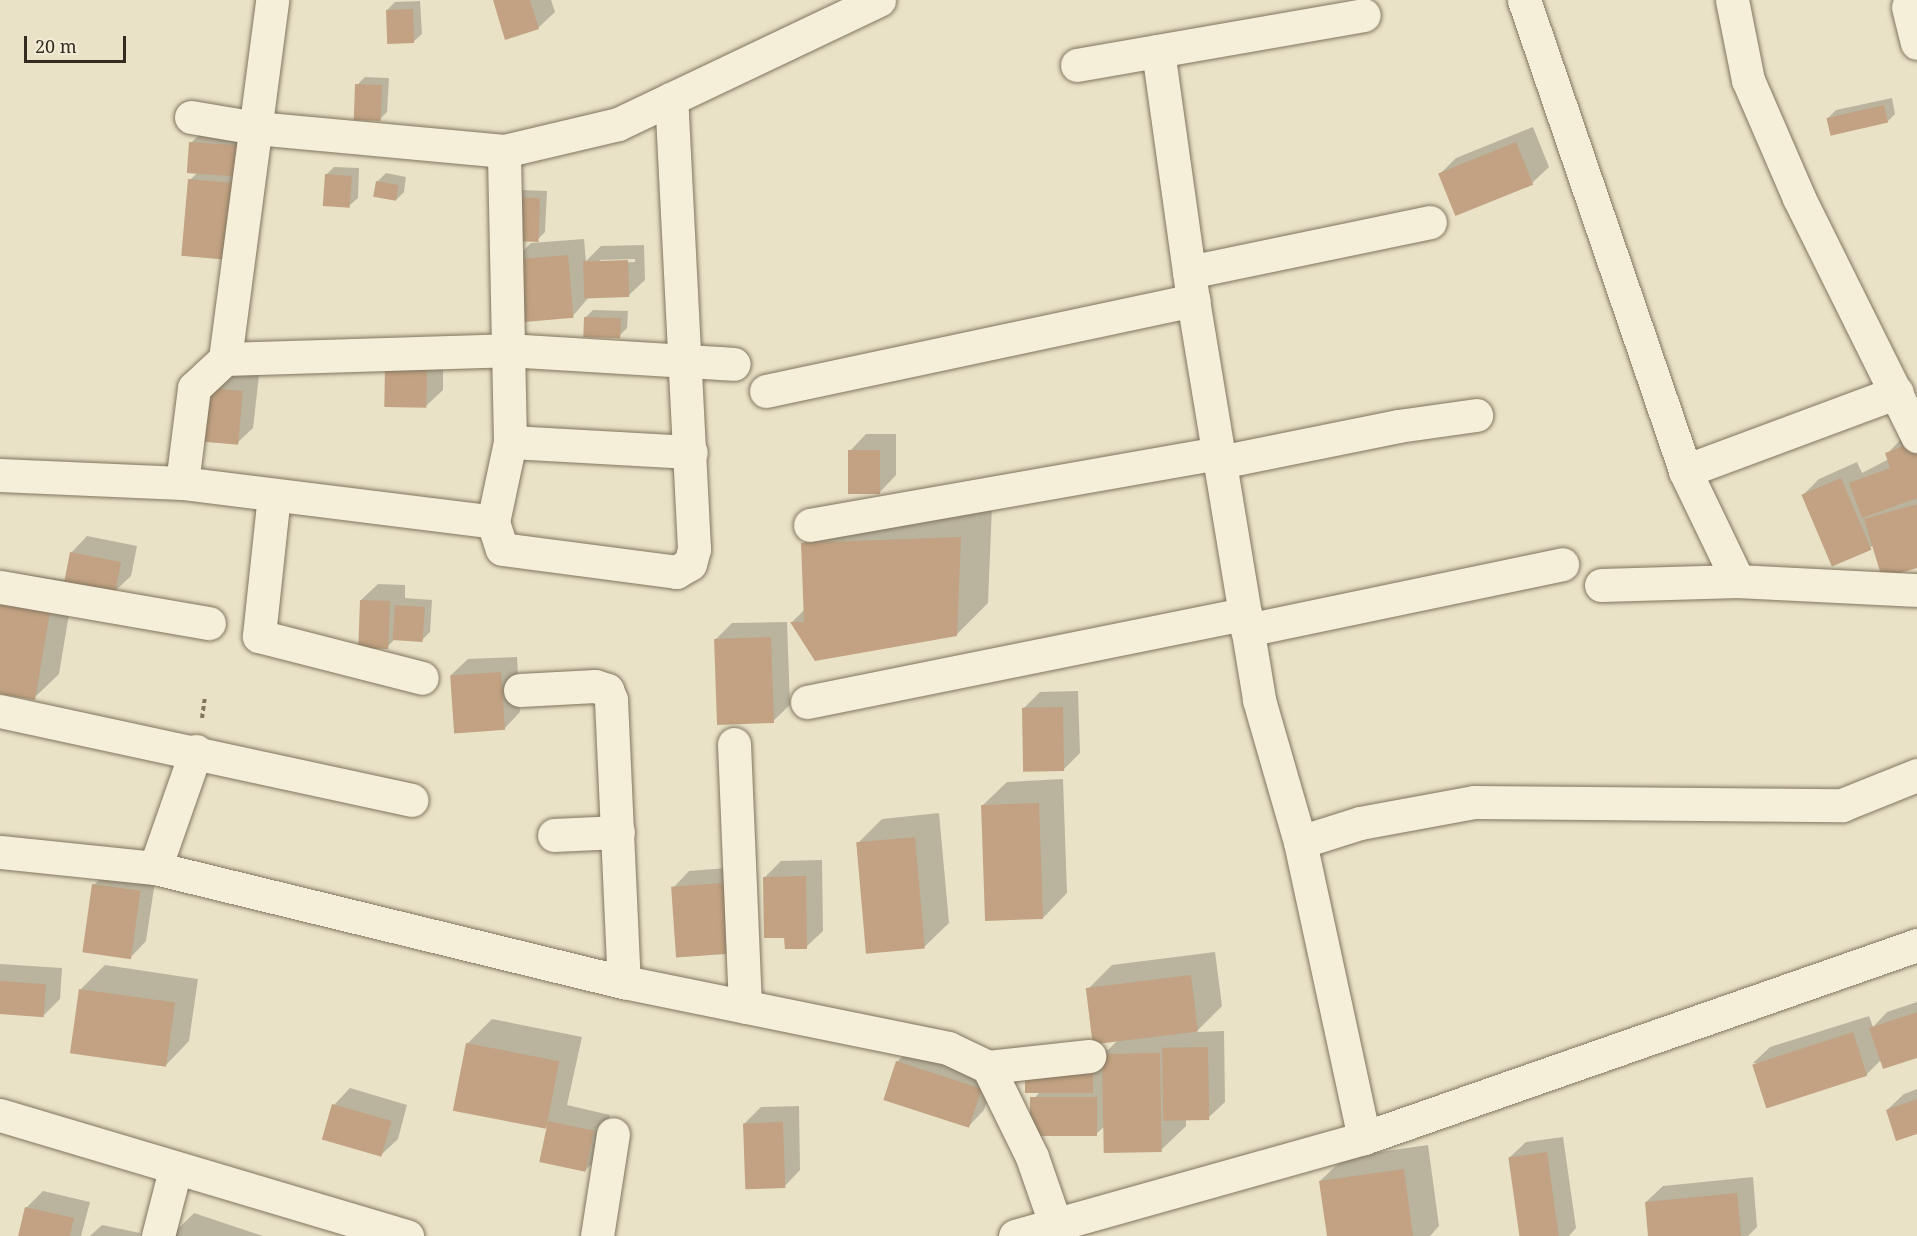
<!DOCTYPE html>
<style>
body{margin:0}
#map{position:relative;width:1917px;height:1236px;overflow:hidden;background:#e9e2c7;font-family:"Noto Serif",serif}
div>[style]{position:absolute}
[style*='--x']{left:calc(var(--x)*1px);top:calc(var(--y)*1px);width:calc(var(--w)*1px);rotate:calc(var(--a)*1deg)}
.shadow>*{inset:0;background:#0003}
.building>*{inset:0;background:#c2a282;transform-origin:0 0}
.path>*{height:4px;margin-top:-2px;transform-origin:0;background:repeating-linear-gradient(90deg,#82755f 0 4.5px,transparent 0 7.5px)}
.roads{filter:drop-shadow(0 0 2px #82755f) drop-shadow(0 0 2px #82755f)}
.minor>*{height:33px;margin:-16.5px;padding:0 16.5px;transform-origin:16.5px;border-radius:16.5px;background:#f5efd9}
.secondary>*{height:33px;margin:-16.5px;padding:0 16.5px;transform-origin:16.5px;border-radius:16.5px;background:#f5efd9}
span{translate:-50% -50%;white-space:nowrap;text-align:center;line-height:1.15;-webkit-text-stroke:6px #f1ecd6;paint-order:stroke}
.scale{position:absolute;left:24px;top:36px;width:102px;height:27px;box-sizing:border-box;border:3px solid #342c20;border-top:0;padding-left:8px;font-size:18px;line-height:21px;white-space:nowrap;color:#342c20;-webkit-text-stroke:4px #f1ecd6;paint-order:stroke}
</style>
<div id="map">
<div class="shadow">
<i style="clip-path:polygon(494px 0,551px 0,555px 12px,538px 28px)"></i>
<i style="clip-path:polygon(420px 1px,422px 34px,414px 41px,387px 10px,395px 2px)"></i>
<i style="clip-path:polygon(365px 77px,389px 78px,387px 112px,379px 120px,357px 85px)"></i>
<i style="clip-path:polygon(1892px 98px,1895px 114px,1887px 122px,1828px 118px,1836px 110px)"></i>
<i style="clip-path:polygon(207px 127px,259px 130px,247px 241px,190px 180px,197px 173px,191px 143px)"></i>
<i style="clip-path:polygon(1533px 127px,1549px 167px,1532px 183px,1440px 174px,1456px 158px)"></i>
<i style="clip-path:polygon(334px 167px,359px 168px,358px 198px,350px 205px,326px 175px)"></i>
<i style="clip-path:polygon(386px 173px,406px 177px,404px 192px,396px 200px,378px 181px)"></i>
<i style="clip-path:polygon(522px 190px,547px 191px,545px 232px,537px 240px,514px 198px)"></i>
<i style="clip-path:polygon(evenodd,584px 239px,586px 261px,601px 246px,644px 245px,645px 280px,628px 296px,589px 297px,572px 317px,514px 260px,531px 243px,584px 239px,635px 259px,635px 262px,600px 263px,600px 260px,635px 259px)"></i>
<i style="clip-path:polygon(593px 310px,628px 311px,627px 328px,619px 336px,585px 318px)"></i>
<i style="clip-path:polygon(443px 351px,443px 390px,426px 406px,386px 406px)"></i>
<i style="clip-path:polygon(227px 372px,259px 375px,253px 428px,236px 444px,211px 389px)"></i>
<i style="clip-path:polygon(1917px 432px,1917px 566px,1873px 546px,1832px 565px,1803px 495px,1819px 479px,1857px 462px,1862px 473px,1889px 459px,1887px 454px,1903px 437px)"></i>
<i style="clip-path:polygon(866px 434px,896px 434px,896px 475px,880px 492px,850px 451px)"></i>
<i style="clip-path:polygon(992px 506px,988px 603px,957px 634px,816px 659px,792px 622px,805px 609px,803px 544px,835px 512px)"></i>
<i style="clip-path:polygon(87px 536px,137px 546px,131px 576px,114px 592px,74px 584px,59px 674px,34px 698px,0 692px,0 571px,65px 580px,71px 553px)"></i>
<i style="clip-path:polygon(378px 584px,405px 585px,405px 598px,432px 600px,430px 632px,422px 640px,396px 638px,387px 647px,361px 600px)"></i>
<i style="clip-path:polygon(787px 622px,790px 705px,773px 721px,715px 640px,732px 623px)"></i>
<i style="clip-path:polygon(517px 657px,520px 712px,504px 729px,451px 675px,468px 659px)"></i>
<i style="clip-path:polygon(1078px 691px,1080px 753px,1064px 769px,1024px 708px,1040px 692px)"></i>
<i style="clip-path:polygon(1063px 779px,1067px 893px,1043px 918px,982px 806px,1007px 782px)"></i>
<i style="clip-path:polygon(939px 813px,949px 923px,924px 947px,858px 843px,882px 819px)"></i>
<i style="clip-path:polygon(822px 860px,823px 931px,806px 947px,786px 936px,765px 877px,781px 861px)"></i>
<i style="clip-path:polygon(740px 867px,728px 953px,673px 888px,689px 871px)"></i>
<i style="clip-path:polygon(110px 868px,156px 875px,146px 941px,130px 958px,94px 885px)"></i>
<i style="clip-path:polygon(1215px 952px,1222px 1006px,1196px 1032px,1224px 1031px,1225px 1102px,1208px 1118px,1186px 1118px,1186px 1126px,1161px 1150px,1105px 1126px,1096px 1134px,1032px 1101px,1039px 1093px,1043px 1051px,1108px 1050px,1117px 1041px,1088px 989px,1112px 965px)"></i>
<i style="clip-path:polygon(0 964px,62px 968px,60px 999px,44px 1015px,0 1012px)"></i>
<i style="clip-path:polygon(105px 965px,198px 979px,189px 1041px,165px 1066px,81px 989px)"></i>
<i style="clip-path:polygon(1917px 1002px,1917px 1056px,1882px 1059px,1866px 1075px,1753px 1063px,1770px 1047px,1869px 1016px,1873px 1027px,1887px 1012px)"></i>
<i style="clip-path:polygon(492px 1019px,582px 1037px,567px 1105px,610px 1115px,601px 1154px,585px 1171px,549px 1123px,545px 1128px,467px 1044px)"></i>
<i style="clip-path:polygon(914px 1045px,997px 1073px,984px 1110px,968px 1127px,885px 1100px,898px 1061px)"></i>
<i style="clip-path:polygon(350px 1088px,407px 1105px,398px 1139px,381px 1155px,334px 1105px)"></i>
<i style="clip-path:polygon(1917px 1089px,1917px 1133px,1887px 1110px,1904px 1094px)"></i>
<i style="clip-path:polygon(799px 1106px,800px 1170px,784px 1187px,744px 1124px,761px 1107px)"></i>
<i style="clip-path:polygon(1563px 1137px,1576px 1228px,1569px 1236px,1521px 1236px,1509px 1158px,1526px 1142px)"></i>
<i style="clip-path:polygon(1428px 1145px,1439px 1226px,1430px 1236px,1328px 1236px,1320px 1181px,1345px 1157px)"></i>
<i style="clip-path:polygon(1753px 1177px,1757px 1227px,1748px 1236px,1650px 1236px,1646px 1202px,1663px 1186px)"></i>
<i style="clip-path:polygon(43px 1191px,90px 1202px,81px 1236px,20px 1236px,27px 1207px)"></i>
<i style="clip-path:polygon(194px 1213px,263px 1236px,171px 1236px)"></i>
<i style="clip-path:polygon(102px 1225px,140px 1233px,139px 1236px,90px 1236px)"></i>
</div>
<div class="building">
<i style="clip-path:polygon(493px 0,530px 0,539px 29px,505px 40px)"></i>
<i style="left:413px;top:9px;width:34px;height:27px;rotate:88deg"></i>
<i style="left:355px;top:84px;width:27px;height:36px;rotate:2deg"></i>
<i style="left:1884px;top:105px;width:18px;height:59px;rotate:77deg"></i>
<i style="left:189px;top:142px;width:54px;height:31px;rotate:4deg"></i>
<i style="left:1516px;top:142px;width:46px;height:84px;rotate:68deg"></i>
<i style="left:325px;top:174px;width:27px;height:32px;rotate:4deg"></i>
<i style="left:188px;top:179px;width:48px;height:77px;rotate:5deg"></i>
<i style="left:376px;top:181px;width:23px;height:16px;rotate:10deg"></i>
<i style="left:513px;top:197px;width:27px;height:44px;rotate:2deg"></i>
<i style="left:568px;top:255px;width:63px;height:55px;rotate:85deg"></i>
<i style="left:628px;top:260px;width:37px;height:45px;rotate:88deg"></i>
<i style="left:584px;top:317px;width:37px;height:20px;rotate:2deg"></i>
<i style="left:385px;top:366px;width:42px;height:41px;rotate:1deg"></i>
<i style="left:209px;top:388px;width:34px;height:54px;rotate:5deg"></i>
<i style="clip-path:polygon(1917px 441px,1917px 498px,1862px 518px,1849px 483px,1890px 468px,1885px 453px)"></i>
<i style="left:848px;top:450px;width:32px;height:44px"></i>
<i style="left:1841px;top:478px;width:78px;height:43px;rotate:67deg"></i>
<i style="clip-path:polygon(1917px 504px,1917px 568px,1882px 578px,1864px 519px)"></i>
<i style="clip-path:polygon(961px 537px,957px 636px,815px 661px,790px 622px,804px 622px,801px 543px)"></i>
<i style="left:70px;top:552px;width:52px;height:33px;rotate:11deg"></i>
<i style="clip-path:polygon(0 597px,51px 606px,35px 700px,0 694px)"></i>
<i style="left:360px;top:600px;width:30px;height:48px;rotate:2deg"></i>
<i style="left:395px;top:605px;width:30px;height:35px;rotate:4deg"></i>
<i style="left:771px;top:637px;width:86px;height:57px;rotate:88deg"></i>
<i style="left:501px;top:672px;width:58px;height:51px;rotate:86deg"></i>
<i style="left:1063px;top:707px;width:64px;height:41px;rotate:89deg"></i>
<i style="left:1039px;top:803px;width:116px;height:58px;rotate:88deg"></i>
<i style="left:915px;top:837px;width:112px;height:59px;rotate:85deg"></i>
<i style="clip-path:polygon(806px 876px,807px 949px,785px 949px,784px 938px,764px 938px,763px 877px)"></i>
<i style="left:724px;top:883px;width:71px;height:53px;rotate:86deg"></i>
<i style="left:92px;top:884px;width:49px;height:69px;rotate:8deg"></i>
<i style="left:1191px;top:975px;width:57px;height:106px;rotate:83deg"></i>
<i style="left:0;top:981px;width:46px;height:33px;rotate:4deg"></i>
<i style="left:79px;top:989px;width:97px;height:65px;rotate:8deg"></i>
<i style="clip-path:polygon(1917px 1012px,1917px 1058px,1883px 1069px,1869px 1028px)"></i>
<i style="left:1853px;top:1032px;width:46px;height:106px;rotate:72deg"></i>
<i style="left:466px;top:1043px;width:95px;height:69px;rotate:11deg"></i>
<i style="left:1208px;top:1047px;width:73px;height:46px;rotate:89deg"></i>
<i style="left:1160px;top:1053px;width:99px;height:58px;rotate:89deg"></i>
<i style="left:896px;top:1061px;width:90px;height:41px;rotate:18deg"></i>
<i style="left:1093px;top:1066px;width:27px;height:68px;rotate:90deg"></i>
<i style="left:1097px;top:1097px;width:39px;height:67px;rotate:90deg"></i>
<i style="clip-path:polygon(1917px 1099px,1917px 1134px,1896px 1141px,1886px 1110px)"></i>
<i style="left:332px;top:1104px;width:62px;height:37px;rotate:16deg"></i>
<i style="left:548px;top:1121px;width:47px;height:42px;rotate:12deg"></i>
<i style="left:783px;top:1122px;width:66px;height:40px;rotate:88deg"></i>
<i style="left:1547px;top:1152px;width:85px;height:39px;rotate:82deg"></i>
<i style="clip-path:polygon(1404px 1169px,1413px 1236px,1327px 1236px,1319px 1181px)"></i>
<i style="clip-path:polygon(1737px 1193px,1741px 1236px,1648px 1236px,1645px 1202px)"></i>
<i style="clip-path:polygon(25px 1207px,74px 1218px,70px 1236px,18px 1236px)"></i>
</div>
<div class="path">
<i style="--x:202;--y:718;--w:21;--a:-82"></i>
</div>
<div class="roads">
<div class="minor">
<i style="--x:1524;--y:0;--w:498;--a:71.1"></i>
<i style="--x:1685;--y:471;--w:122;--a:64.3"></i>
<i style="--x:1732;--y:0;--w:82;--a:78.7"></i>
<i style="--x:1748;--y:80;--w:129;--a:66.6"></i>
<i style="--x:1799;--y:198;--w:266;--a:63.6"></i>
<i style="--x:1908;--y:7;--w:37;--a:76"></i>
<i style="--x:1158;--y:51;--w:251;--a:82"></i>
<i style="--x:1077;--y:65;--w:291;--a:-9.9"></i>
<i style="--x:191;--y:117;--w:66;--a:9.6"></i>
<i style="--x:256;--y:128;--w:249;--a:5.3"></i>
<i style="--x:504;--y:151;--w:117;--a:-13.3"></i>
<i style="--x:618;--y:124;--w:289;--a:-25.4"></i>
<i style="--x:1189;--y:272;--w:246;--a:-11.7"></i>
<i style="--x:225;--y:359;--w:362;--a:-82.5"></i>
<i style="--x:766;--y:391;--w:437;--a:-12"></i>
<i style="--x:1193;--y:300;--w:405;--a:80.6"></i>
<i style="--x:1259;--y:700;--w:148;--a:73.9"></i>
<i style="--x:1300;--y:842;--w:303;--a:77.8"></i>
<i style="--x:510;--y:442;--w:181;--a:3.2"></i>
<i style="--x:1220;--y:462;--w:182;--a:-11.4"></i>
<i style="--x:1398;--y:426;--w:79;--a:-8"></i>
<i style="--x:1685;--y:471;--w:226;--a:-20.4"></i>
<i style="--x:0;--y:475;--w:182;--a:2.5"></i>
<i style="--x:182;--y:483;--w:313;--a:7.1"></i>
<i style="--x:493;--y:522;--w:28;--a:72"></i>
<i style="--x:502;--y:549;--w:176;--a:7.5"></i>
<i style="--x:676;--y:572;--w:16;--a:-30"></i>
<i style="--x:690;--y:564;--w:16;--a:-75"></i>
<i style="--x:694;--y:549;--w:451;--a:-92.9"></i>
<i style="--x:182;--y:483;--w:96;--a:-82.8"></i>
<i style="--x:194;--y:388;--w:42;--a:-43.1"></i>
<i style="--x:225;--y:359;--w:282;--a:-1.8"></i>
<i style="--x:507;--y:350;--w:227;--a:3.5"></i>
<i style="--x:274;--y:495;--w:142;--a:96.1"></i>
<i style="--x:259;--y:636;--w:168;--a:14.4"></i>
<i style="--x:493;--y:522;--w:82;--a:-78"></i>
<i style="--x:510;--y:442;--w:291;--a:-91.2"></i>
<i style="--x:810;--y:525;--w:414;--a:-10"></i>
<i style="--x:1601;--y:585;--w:137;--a:-1.7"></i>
<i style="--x:1738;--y:581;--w:179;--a:2.9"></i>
<i style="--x:0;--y:587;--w:212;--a:9.8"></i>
<i style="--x:1247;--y:630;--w:322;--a:-11.8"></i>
<i style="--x:520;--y:690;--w:75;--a:-3.1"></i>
<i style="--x:595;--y:686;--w:13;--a:18"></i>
<i style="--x:607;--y:690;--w:11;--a:68"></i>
<i style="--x:611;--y:700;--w:282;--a:87.4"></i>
<i style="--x:807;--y:702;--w:447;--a:-11.4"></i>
<i style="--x:0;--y:711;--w:421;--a:12.2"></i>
<i style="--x:734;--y:744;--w:263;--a:87.6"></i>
<i style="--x:554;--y:835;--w:64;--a:-2.7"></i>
<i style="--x:1300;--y:842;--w:63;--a:-17.6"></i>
<i style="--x:1360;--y:823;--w:116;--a:-10.4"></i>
<i style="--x:1474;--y:802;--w:368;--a:0.5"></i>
<i style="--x:1842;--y:805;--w:81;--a:-21.8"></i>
<i style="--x:0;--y:852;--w:156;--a:5.9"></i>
<i style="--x:155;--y:868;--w:483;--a:13.7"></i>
<i style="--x:624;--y:982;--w:331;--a:11.5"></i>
<i style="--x:948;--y:1048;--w:44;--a:25.4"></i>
<i style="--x:988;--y:1067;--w:100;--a:63.9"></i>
<i style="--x:1032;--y:1157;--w:73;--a:70.8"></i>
<i style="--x:155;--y:868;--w:124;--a:-70.7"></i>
<i style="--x:988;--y:1067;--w:102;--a:-6.2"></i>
<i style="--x:158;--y:1236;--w:68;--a:-75.6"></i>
<i style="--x:597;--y:1236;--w:103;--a:-81.1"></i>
</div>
<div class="secondary">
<i style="--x:0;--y:1115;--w:425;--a:16.6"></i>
<i style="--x:1015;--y:1236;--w:362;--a:-15.7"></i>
<i style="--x:1364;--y:1138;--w:586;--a:-19.24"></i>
</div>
</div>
<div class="scale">20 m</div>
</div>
